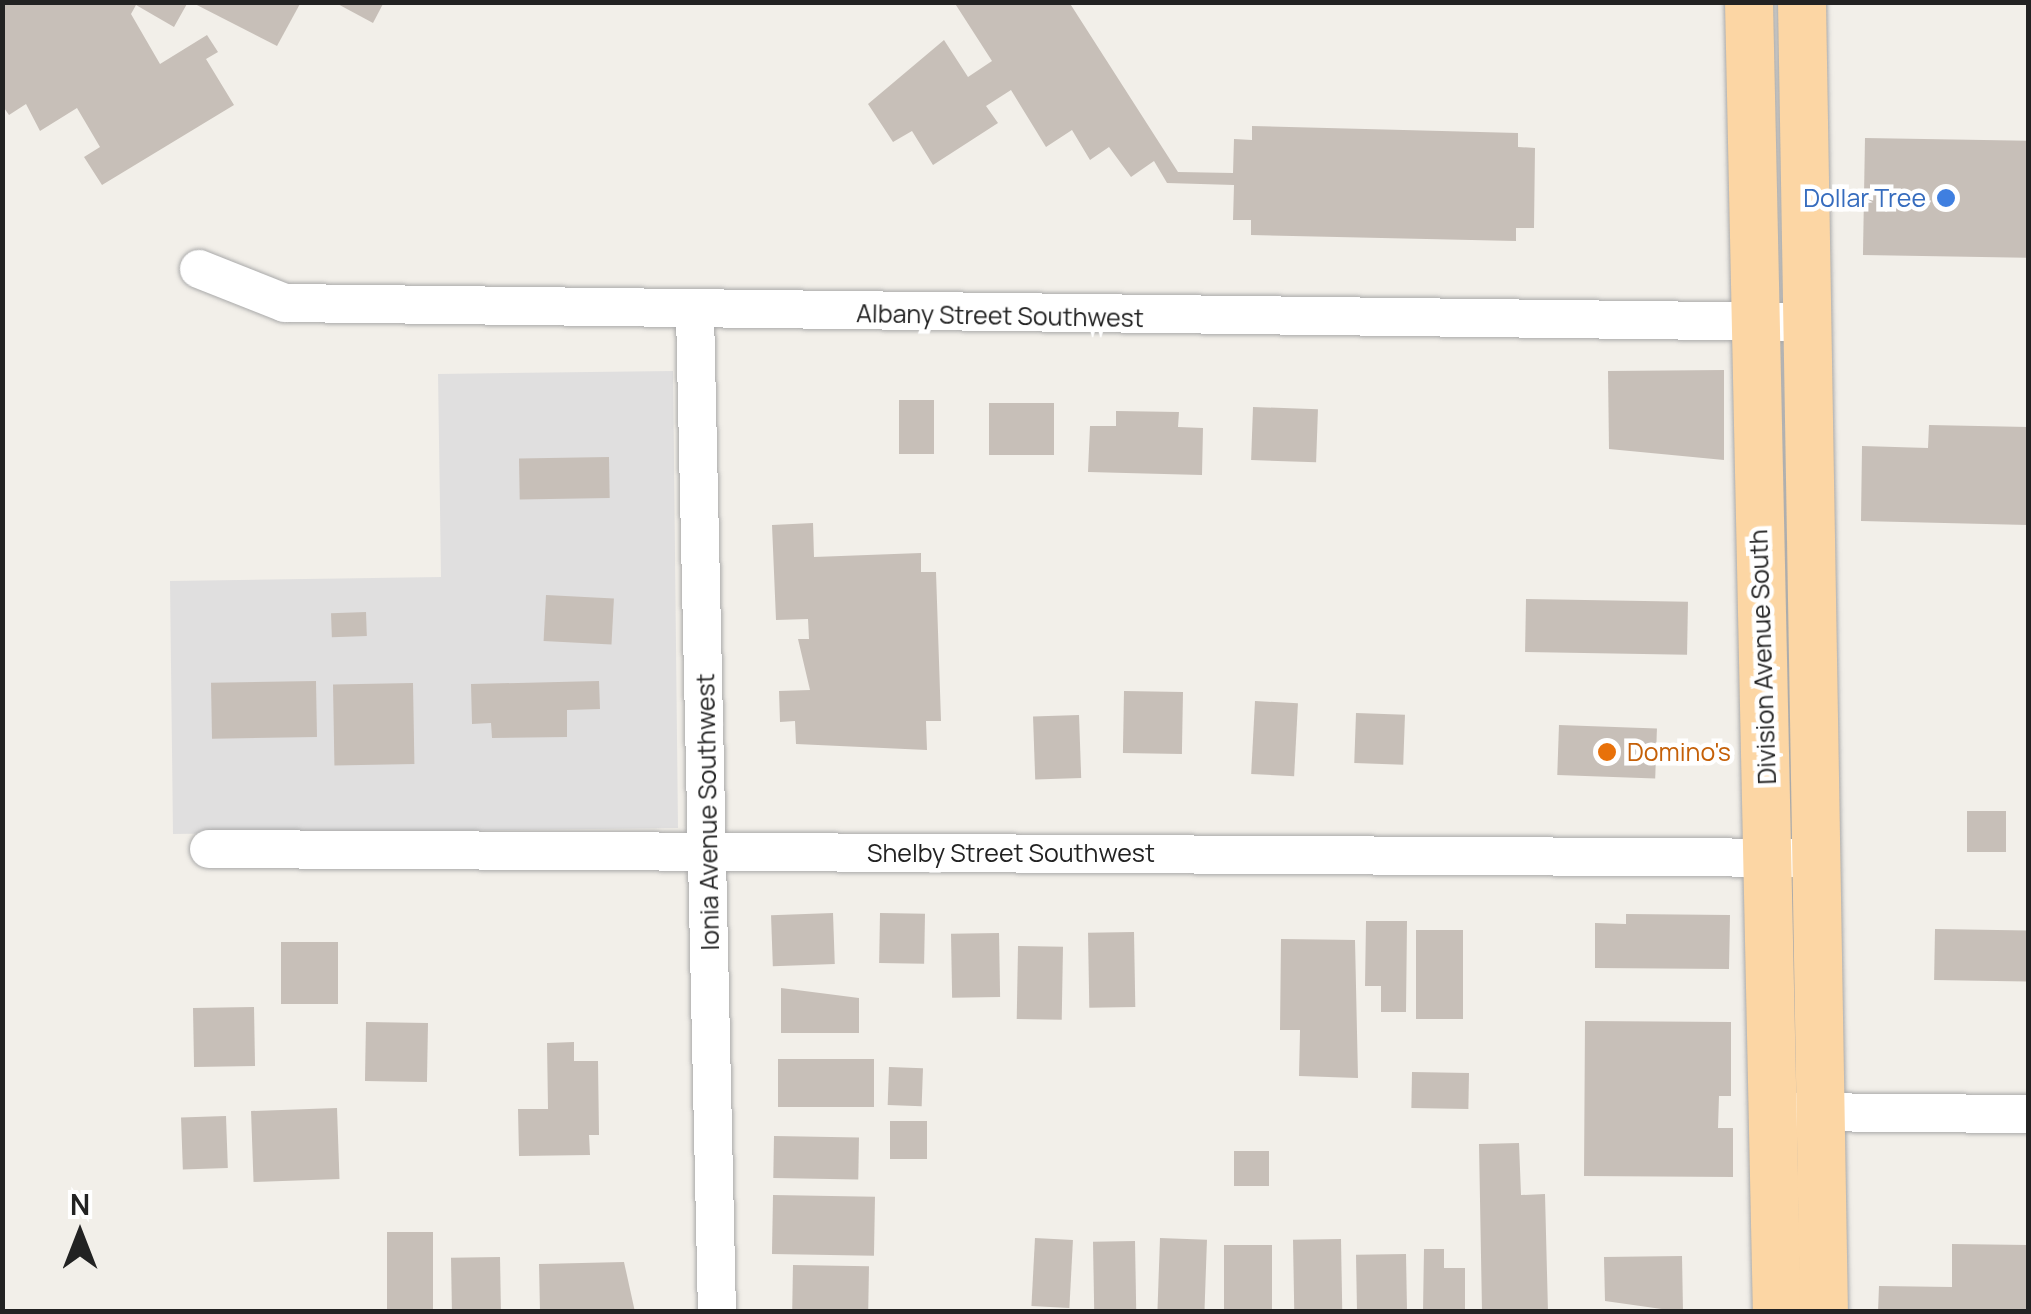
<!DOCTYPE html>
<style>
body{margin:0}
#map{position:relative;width:2031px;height:1314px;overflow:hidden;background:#f2efe9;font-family:Manrope,sans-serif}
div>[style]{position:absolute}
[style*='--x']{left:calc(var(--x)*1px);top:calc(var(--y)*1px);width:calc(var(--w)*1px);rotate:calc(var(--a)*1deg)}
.residential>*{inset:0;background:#e0dfdf}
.building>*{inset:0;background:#c7bfb8;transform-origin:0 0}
.roads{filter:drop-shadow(0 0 2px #a9a9a9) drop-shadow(0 0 2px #a9a9a9)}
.minor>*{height:38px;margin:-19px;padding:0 19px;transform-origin:19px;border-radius:19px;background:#fff}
.major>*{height:48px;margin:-24px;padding:0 24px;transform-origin:24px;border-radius:24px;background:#fcd6a4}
.dots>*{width:28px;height:28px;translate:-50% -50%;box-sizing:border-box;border:5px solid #fff;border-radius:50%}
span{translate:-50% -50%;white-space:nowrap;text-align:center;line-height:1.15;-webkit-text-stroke:9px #fff;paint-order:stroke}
.shop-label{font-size:25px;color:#366cbe}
.right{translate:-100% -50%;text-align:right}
.street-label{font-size:25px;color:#222}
.food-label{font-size:25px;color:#c56008}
.left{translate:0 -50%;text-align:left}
.frame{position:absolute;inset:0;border:5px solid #222;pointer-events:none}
.north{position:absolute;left:30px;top:1184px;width:100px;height:100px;-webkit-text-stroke:8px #fff;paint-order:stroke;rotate:0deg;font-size:28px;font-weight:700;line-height:40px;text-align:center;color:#222}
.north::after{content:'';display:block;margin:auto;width:35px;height:45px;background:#222;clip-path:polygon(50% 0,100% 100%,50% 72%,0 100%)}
</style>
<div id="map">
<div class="residential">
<i style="clip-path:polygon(673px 371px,678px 828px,173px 834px,170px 581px,441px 577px,438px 374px)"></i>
</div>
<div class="building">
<i style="clip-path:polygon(2px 2px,188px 2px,174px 27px,136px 5px,131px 14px,160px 64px,207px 35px,218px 52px,206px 59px,234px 105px,102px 185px,84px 157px,100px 147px,77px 108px,40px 131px,26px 104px,9px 115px,2px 105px)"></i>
<i style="clip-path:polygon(191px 2px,301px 2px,277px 46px)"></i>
<i style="clip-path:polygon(334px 2px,384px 2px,373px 23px)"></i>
<i style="clip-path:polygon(954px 2px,1069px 2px,1178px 172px,1233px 173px,1234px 139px,1252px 140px,1252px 126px,1518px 133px,1518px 147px,1535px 148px,1534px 228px,1516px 228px,1516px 241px,1251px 235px,1251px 220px,1233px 220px,1234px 185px,1167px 183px,1154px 161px,1131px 177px,1109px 147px,1090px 160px,1072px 130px,1046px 147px,1011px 90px,986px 106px,998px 123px,933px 165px,912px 131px,893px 142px,868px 104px,944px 40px,968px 77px,992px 61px)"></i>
<i style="left:1865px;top:138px;width:163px;height:117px;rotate:1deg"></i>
<i style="clip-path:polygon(1724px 370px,1724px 460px,1609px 449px,1608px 371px)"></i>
<i style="left:899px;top:400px;width:35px;height:54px"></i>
<i style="left:989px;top:403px;width:65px;height:52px"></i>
<i style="left:1253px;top:407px;width:65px;height:53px;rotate:2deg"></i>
<i style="clip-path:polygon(1116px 411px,1179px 412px,1178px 427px,1203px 428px,1202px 475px,1088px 472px,1090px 426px,1116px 426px)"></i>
<i style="clip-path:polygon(1929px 425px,2028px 427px,2028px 525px,1861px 521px,1862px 446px,1928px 448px)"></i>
<i style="left:609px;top:457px;width:41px;height:90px;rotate:89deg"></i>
<i style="clip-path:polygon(813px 523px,814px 557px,921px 553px,921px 572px,936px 572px,941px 721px,926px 721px,927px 750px,796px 744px,795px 721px,780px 722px,779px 691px,810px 690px,798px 639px,809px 639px,808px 619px,776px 620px,772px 525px)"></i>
<i style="left:546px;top:595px;width:68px;height:46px;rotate:3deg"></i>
<i style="left:1526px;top:599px;width:162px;height:53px;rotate:1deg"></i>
<i style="left:366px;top:612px;width:24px;height:35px;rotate:88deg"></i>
<i style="left:316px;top:681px;width:56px;height:105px;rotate:89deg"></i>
<i style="clip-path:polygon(599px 681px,600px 709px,567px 710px,567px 737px,492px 738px,491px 723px,472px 724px,471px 684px)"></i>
<i style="left:413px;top:683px;width:81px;height:80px;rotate:89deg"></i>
<i style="left:1124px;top:691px;width:59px;height:62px;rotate:1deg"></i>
<i style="left:1255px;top:701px;width:43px;height:73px;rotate:3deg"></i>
<i style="left:1356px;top:713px;width:49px;height:50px;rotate:2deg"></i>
<i style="left:1079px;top:715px;width:63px;height:46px;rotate:88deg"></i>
<i style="left:1559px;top:725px;width:98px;height:50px;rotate:2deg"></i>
<i style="left:1967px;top:811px;width:39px;height:41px"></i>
<i style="left:833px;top:913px;width:51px;height:62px;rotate:88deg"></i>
<i style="left:880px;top:913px;width:45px;height:50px;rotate:1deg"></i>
<i style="clip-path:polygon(1626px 914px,1730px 915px,1729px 969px,1595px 968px,1595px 923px,1626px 924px)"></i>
<i style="clip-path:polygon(1366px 921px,1407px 921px,1406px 1012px,1381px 1012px,1381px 986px,1365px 986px)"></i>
<i style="left:1935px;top:929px;width:93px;height:51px;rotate:1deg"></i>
<i style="left:1416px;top:930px;width:47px;height:89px"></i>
<i style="left:1134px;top:932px;width:75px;height:46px;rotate:89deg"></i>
<i style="left:999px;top:933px;width:64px;height:48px;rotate:89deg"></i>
<i style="clip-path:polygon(1281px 939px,1355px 940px,1358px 1078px,1299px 1076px,1300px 1030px,1280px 1030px)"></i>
<i style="left:281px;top:942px;width:57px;height:62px"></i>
<i style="left:1018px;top:946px;width:45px;height:73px;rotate:1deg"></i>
<i style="clip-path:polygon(781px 988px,859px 998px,859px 1033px,781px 1033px)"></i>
<i style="left:254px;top:1007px;width:59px;height:61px;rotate:89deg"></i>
<i style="clip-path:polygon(1585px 1021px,1731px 1022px,1731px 1096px,1719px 1096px,1718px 1128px,1733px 1128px,1733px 1177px,1584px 1176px)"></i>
<i style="left:366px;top:1022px;width:62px;height:59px;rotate:1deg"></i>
<i style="clip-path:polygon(574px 1042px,574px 1061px,598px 1061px,599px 1135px,589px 1135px,590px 1155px,519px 1156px,518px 1109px,548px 1109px,547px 1043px)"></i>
<i style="left:778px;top:1059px;width:96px;height:48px"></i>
<i style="left:889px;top:1067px;width:34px;height:38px;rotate:2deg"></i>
<i style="left:1412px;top:1072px;width:57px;height:36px;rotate:1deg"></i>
<i style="left:337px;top:1108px;width:71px;height:86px;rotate:88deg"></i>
<i style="left:226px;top:1116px;width:52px;height:45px;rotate:88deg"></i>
<i style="left:890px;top:1121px;width:37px;height:38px"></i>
<i style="left:774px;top:1136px;width:85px;height:42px;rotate:1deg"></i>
<i style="clip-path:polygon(1519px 1143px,1521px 1195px,1545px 1194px,1548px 1312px,1482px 1312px,1479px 1144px)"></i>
<i style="left:1234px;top:1151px;width:35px;height:35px"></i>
<i style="left:773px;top:1195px;width:102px;height:59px;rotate:1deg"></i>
<i style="left:387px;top:1232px;width:46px;height:79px"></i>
<i style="left:1035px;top:1238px;width:38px;height:68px;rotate:3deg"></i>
<i style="left:1160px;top:1238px;width:47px;height:74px;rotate:2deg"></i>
<i style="left:1341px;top:1239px;width:73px;height:48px;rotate:89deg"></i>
<i style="left:1135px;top:1241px;width:71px;height:42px;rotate:89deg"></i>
<i style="clip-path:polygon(1952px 1244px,2028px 1245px,2028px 1312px,1878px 1312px,1879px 1286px,1952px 1287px)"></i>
<i style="left:1224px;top:1245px;width:48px;height:67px"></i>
<i style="clip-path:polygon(1424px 1249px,1444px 1249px,1444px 1268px,1465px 1268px,1465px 1312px,1423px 1312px)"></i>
<i style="left:1406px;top:1254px;width:58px;height:50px;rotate:89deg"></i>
<i style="clip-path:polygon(1682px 1256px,1683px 1312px,1605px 1301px,1604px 1257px)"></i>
<i style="left:500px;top:1257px;width:55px;height:49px;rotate:89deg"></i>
<i style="clip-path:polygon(624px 1262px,635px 1312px,540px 1312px,539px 1264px)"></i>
<i style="left:793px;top:1265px;width:76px;height:47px;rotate:1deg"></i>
</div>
<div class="roads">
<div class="minor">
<i style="--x:199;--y:269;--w:92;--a:21.6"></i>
<i style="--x:285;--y:303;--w:1522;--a:0.72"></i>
<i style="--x:695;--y:313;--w:999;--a:88.74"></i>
<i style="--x:209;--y:849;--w:1587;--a:0.32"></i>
<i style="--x:1794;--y:1112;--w:234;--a:0.5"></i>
</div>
<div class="major">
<i style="--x:1749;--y:2;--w:1310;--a:88.78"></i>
<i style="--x:1802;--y:2;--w:1310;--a:89.04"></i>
</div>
</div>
<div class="dots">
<i style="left:1946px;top:198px;background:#3f7fe0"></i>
<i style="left:1607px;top:752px;background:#e8710a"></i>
</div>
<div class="shop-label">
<span class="right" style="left:1926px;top:198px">Dollar Tree</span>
</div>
<div class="street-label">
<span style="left:1000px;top:316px;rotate:1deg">Albany Street Southwest</span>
<span style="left:1763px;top:657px;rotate:-92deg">Division Avenue South</span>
<span style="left:708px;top:812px;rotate:-91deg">Ionia Avenue Southwest</span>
<span style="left:1011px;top:853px">Shelby Street Southwest</span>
</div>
<div class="food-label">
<span class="left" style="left:1627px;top:752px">Domino's</span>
</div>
<div class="frame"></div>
<div class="north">N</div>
</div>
